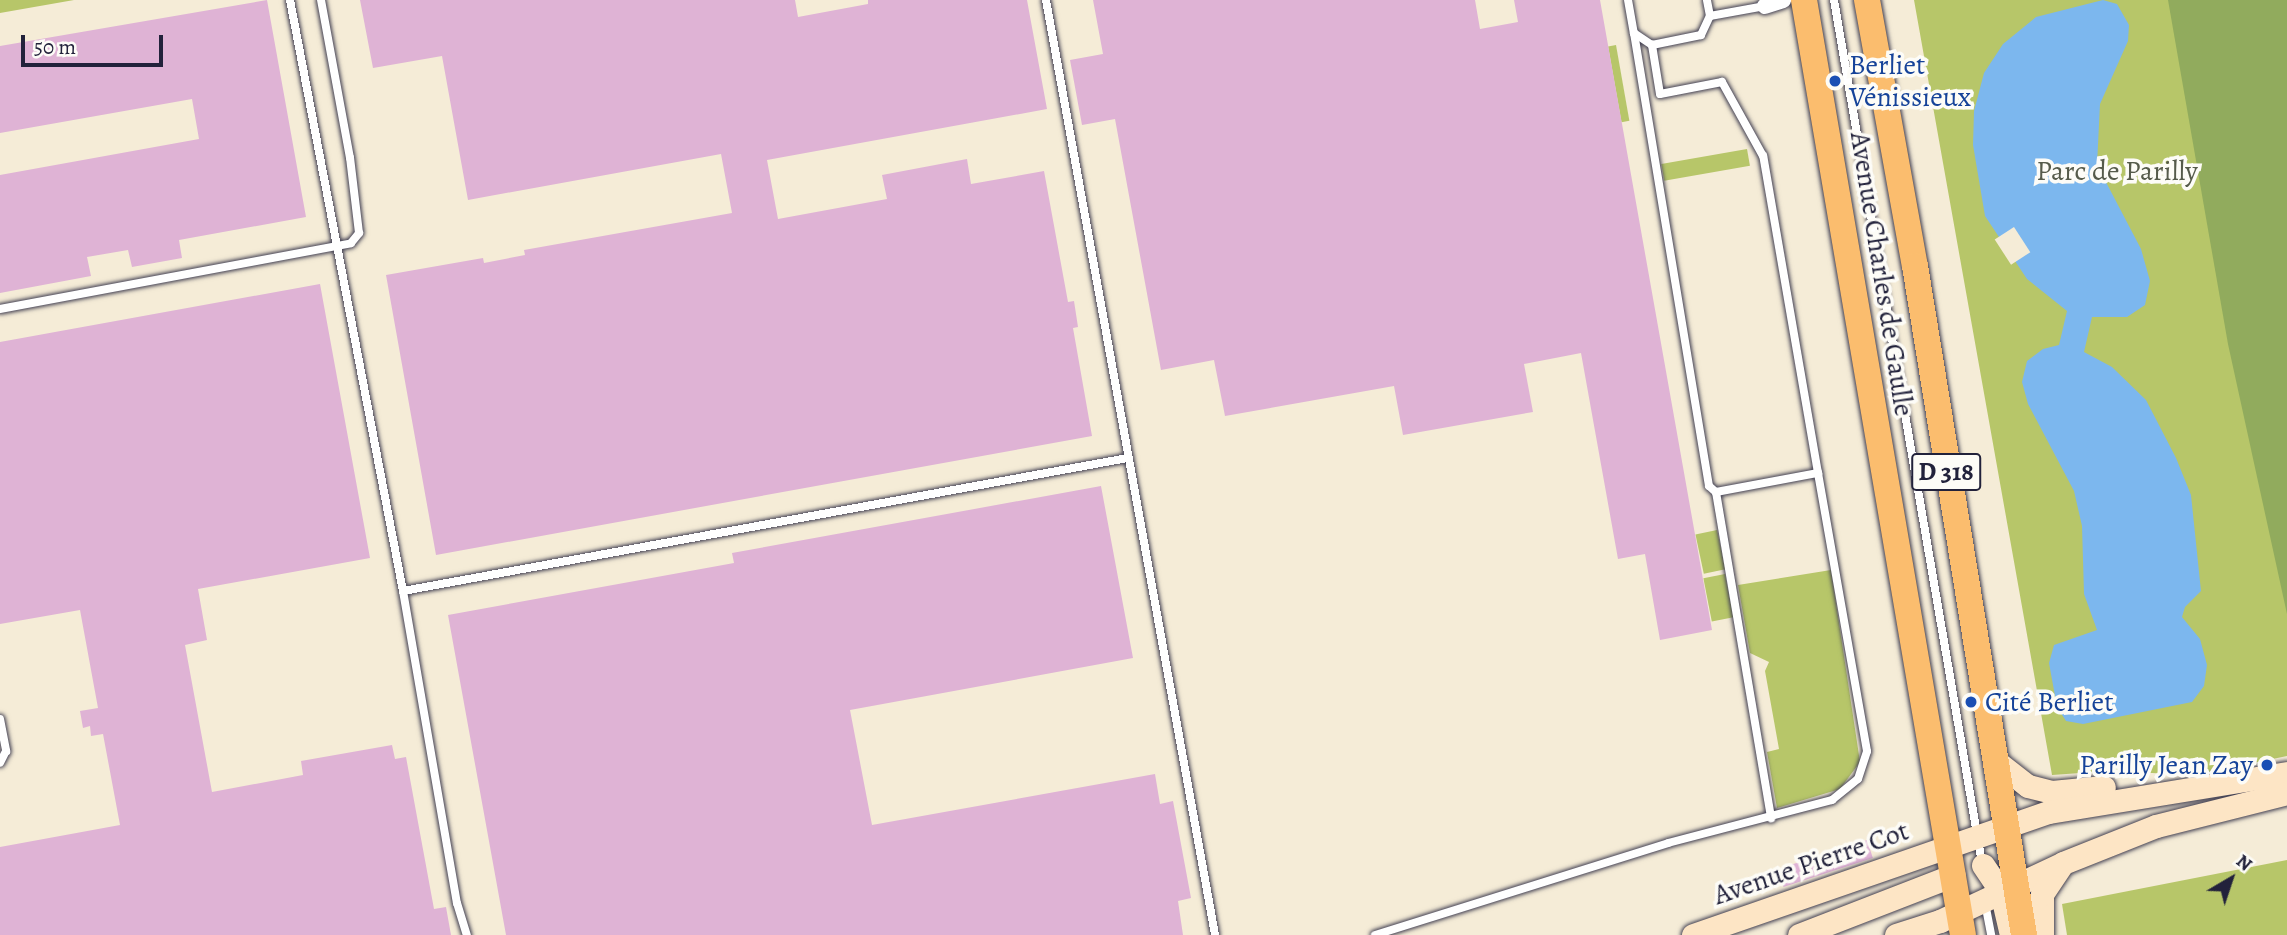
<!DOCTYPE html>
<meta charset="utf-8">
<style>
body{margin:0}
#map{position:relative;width:2287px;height:935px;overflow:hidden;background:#f5ecd7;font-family:Alegreya,serif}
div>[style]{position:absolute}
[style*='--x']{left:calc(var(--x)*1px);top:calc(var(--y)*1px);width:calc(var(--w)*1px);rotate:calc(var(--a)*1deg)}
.green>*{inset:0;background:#b7c669;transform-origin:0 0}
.forest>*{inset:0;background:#91ab5d}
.water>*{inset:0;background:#7cb7ee}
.pier>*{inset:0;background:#f5ecd7;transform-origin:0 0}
.building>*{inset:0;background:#dfb3d5;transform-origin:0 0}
.roads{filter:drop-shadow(0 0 2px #424052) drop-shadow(0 0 2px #424052)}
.lane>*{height:8px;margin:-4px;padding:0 4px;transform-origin:4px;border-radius:4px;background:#fff}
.street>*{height:16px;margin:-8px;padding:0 8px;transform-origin:8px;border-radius:8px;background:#fff}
.secondary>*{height:23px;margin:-11.5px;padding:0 11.5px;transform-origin:11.5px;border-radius:11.5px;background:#fde5c5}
.primary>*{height:26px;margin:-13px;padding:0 13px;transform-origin:13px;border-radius:13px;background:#fbbd6e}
.dots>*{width:19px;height:19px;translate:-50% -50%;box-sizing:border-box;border:4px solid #fdfcf7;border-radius:50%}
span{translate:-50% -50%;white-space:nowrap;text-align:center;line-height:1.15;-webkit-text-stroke:7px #fdfcf7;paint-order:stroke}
.shield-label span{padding:2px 5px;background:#fdfcf7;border:2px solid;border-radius:5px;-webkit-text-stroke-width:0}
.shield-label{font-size:26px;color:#22223b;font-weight:700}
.transit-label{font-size:28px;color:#164399}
.left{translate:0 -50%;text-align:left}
.right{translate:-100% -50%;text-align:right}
.park-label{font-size:28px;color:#565b4b}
.street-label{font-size:28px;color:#22223b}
.north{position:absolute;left:2196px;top:844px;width:70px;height:70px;-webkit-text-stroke:5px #fdfcf7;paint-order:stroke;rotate:39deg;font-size:19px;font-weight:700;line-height:28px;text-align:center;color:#22223b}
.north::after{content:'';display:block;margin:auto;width:24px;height:32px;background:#22223b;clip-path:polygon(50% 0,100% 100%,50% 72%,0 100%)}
.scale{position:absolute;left:21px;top:35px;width:142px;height:32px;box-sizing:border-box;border:4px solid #22223b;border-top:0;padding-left:9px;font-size:21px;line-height:24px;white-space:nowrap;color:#22223b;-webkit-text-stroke:5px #fdfcf7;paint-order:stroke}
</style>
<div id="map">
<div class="green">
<i style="clip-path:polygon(0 0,74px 0,0 13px)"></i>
<i style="clip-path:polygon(1914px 0,2287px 0,2287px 756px,2195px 775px,2109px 771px,2052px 775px)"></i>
<i style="left:1616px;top:45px;width:77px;height:8px;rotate:80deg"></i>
<i style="left:1747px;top:149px;width:17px;height:87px;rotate:80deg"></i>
<i style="left:1717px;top:530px;width:40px;height:22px;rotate:78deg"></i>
<i style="clip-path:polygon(1831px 570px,1860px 762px,1840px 789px,1777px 808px,1767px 752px,1779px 749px,1765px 671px,1769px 662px,1750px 653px,1738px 585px)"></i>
<i style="left:1725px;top:574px;width:44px;height:22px;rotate:79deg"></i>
<i style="clip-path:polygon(2287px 860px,2287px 935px,2067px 935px,2062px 904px)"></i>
</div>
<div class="forest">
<i style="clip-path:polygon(2168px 0,2287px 0,2287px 614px,2228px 344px)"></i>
</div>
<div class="water">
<i style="clip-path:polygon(2103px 0,2117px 4px,2129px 25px,2128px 41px,2100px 104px,2097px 165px,2141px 249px,2150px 281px,2145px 305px,2127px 317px,2092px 317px,2084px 352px,2112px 367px,2146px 400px,2176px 458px,2191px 495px,2201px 591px,2185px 607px,2182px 617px,2200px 639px,2207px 665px,2204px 686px,2192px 702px,2083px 724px,2066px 721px,2057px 707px,2049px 663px,2054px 645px,2097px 630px,2084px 594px,2082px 526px,2074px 491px,2028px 404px,2022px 382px,2027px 361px,2043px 349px,2059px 345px,2067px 311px,2027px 279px,1985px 216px,1973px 145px,1974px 111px,1984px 73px,2003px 44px,2036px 17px)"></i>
</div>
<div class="pier">
<i style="left:2014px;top:227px;width:30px;height:23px;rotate:57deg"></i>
</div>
<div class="building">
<i style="clip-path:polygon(267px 0,306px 217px,179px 240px,182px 258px,132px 267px,128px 250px,87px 257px,91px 276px,0 293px,0 175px,199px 139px,192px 99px,0 133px,0 46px)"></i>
<i style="clip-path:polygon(360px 0,795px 0,798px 17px,868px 4px,868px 0,1027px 0,1047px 109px,767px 160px,778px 219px,887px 199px,882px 175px,967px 159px,971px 184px,1044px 171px,1068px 302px,1074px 301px,1078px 327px,1073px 328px,1092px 436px,436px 555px,386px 275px,483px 258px,484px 263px,525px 255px,524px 250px,732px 213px,721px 154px,468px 200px,442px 56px,373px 68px)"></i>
<i style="clip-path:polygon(1093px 0,1475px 0,1480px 29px,1518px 22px,1514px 0,1600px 0,1712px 630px,1660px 640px,1645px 554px,1618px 559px,1581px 353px,1524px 364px,1533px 412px,1403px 435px,1394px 386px,1225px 416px,1214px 360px,1161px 370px,1115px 119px,1082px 125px,1070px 60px,1103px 54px)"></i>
<i style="clip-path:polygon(320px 284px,370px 558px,198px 589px,207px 640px,185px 645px,212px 792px,303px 775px,301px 761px,392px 745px,395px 759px,406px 757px,434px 909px,446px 907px,451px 935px,0 935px,0 847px,120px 825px,103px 734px,91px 736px,90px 726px,83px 728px,80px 711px,98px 708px,80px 610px,0 624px,0 342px)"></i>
<i style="clip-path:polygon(1101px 486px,1133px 658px,850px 710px,872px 825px,1155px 774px,1160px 804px,1173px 801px,1191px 898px,1178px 901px,1183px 935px,506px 935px,448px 615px,734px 563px,732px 553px)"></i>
<i style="left:1867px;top:840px;width:19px;height:94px;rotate:72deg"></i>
</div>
<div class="roads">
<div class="lane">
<i style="--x:290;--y:0;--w:602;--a:79.18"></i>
<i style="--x:403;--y:591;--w:737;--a:-10.4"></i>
<i style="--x:1046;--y:0;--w:950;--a:79.75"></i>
<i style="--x:1628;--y:0;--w:34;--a:80"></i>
<i style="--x:1634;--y:33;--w:22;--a:34"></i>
<i style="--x:1652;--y:45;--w:50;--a:-11.5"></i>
<i style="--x:1701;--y:35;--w:21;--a:-65"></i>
<i style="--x:1710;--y:16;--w:16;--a:-101"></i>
<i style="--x:1834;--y:0;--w:876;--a:80.27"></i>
<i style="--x:1710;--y:16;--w:56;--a:-10.3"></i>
<i style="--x:1634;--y:33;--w:459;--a:80.6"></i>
<i style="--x:1709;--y:486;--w:9;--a:41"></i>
<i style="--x:1716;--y:492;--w:104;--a:-10.6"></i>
<i style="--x:1818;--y:473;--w:322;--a:-99.8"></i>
<i style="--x:1763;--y:156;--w:85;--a:-119"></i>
<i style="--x:1722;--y:82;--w:63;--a:169"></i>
<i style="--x:1660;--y:94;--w:50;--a:-99.3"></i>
<i style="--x:0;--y:309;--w:357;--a:-10.6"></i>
<i style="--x:351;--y:243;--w:13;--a:-51"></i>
<i style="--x:359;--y:233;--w:76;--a:-96.8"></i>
<i style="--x:350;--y:158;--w:161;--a:-100.4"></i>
<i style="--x:1716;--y:492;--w:331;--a:80.4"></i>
<i style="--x:403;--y:591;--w:317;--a:80.2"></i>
<i style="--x:457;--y:903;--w:34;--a:73"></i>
<i style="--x:0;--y:719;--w:33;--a:79"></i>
<i style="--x:6;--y:751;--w:13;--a:117"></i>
<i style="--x:1985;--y:903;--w:33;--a:79"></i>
<i style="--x:1375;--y:935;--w:307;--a:-17.4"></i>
<i style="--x:1668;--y:843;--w:170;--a:-14.7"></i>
<i style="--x:1832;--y:800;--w:33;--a:-39"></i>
<i style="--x:1858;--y:779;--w:29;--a:-72"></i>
<i style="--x:1867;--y:751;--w:282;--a:-100"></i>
</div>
<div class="street">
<i style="--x:1765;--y:6;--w:19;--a:-18"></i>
</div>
<div class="secondary">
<i style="--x:1997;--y:762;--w:39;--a:38"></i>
<i style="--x:2028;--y:786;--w:25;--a:14"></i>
<i style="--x:2052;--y:792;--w:52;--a:-5.5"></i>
<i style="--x:1983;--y:865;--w:32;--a:56"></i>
<i style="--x:2001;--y:892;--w:44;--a:76.9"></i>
<i style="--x:1693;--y:935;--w:377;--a:-19.1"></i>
<i style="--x:2049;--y:812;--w:241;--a:-9.3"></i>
<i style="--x:1799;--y:935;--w:166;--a:-21.2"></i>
<i style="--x:1896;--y:935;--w:46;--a:-17.7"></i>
<i style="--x:1940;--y:921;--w:136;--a:-25.2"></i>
<i style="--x:2063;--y:863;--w:100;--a:-21.7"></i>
<i style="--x:2156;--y:826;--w:135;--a:-14.1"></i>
<i style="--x:2042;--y:935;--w:41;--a:-90"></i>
<i style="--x:2042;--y:894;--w:36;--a:-56"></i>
</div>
<div class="primary">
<i style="--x:1804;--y:0;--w:948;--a:80.35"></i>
<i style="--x:1867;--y:0;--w:270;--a:79.8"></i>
<i style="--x:1915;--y:266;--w:678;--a:80.75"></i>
</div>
</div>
<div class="dots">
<i style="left:1835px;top:81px;background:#1a4fb4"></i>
<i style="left:1971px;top:702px;background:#1a4fb4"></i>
<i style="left:2267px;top:765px;background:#1a4fb4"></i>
</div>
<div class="shield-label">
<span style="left:1946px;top:472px">D 318</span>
</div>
<div class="transit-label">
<span class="left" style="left:1849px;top:81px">Berliet<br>Vénissieux</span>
<span class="left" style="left:1985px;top:702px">Cité Berliet</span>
<span class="right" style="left:2253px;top:765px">Parilly Jean Zay</span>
</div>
<div class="park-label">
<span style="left:2117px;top:171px">Parc de Parilly</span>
</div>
<div class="street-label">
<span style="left:1882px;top:274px;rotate:81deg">Avenue Charles de Gaulle</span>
<span style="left:1811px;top:863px;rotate:-19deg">Avenue Pierre Cot</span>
</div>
<div class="north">N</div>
<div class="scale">50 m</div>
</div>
